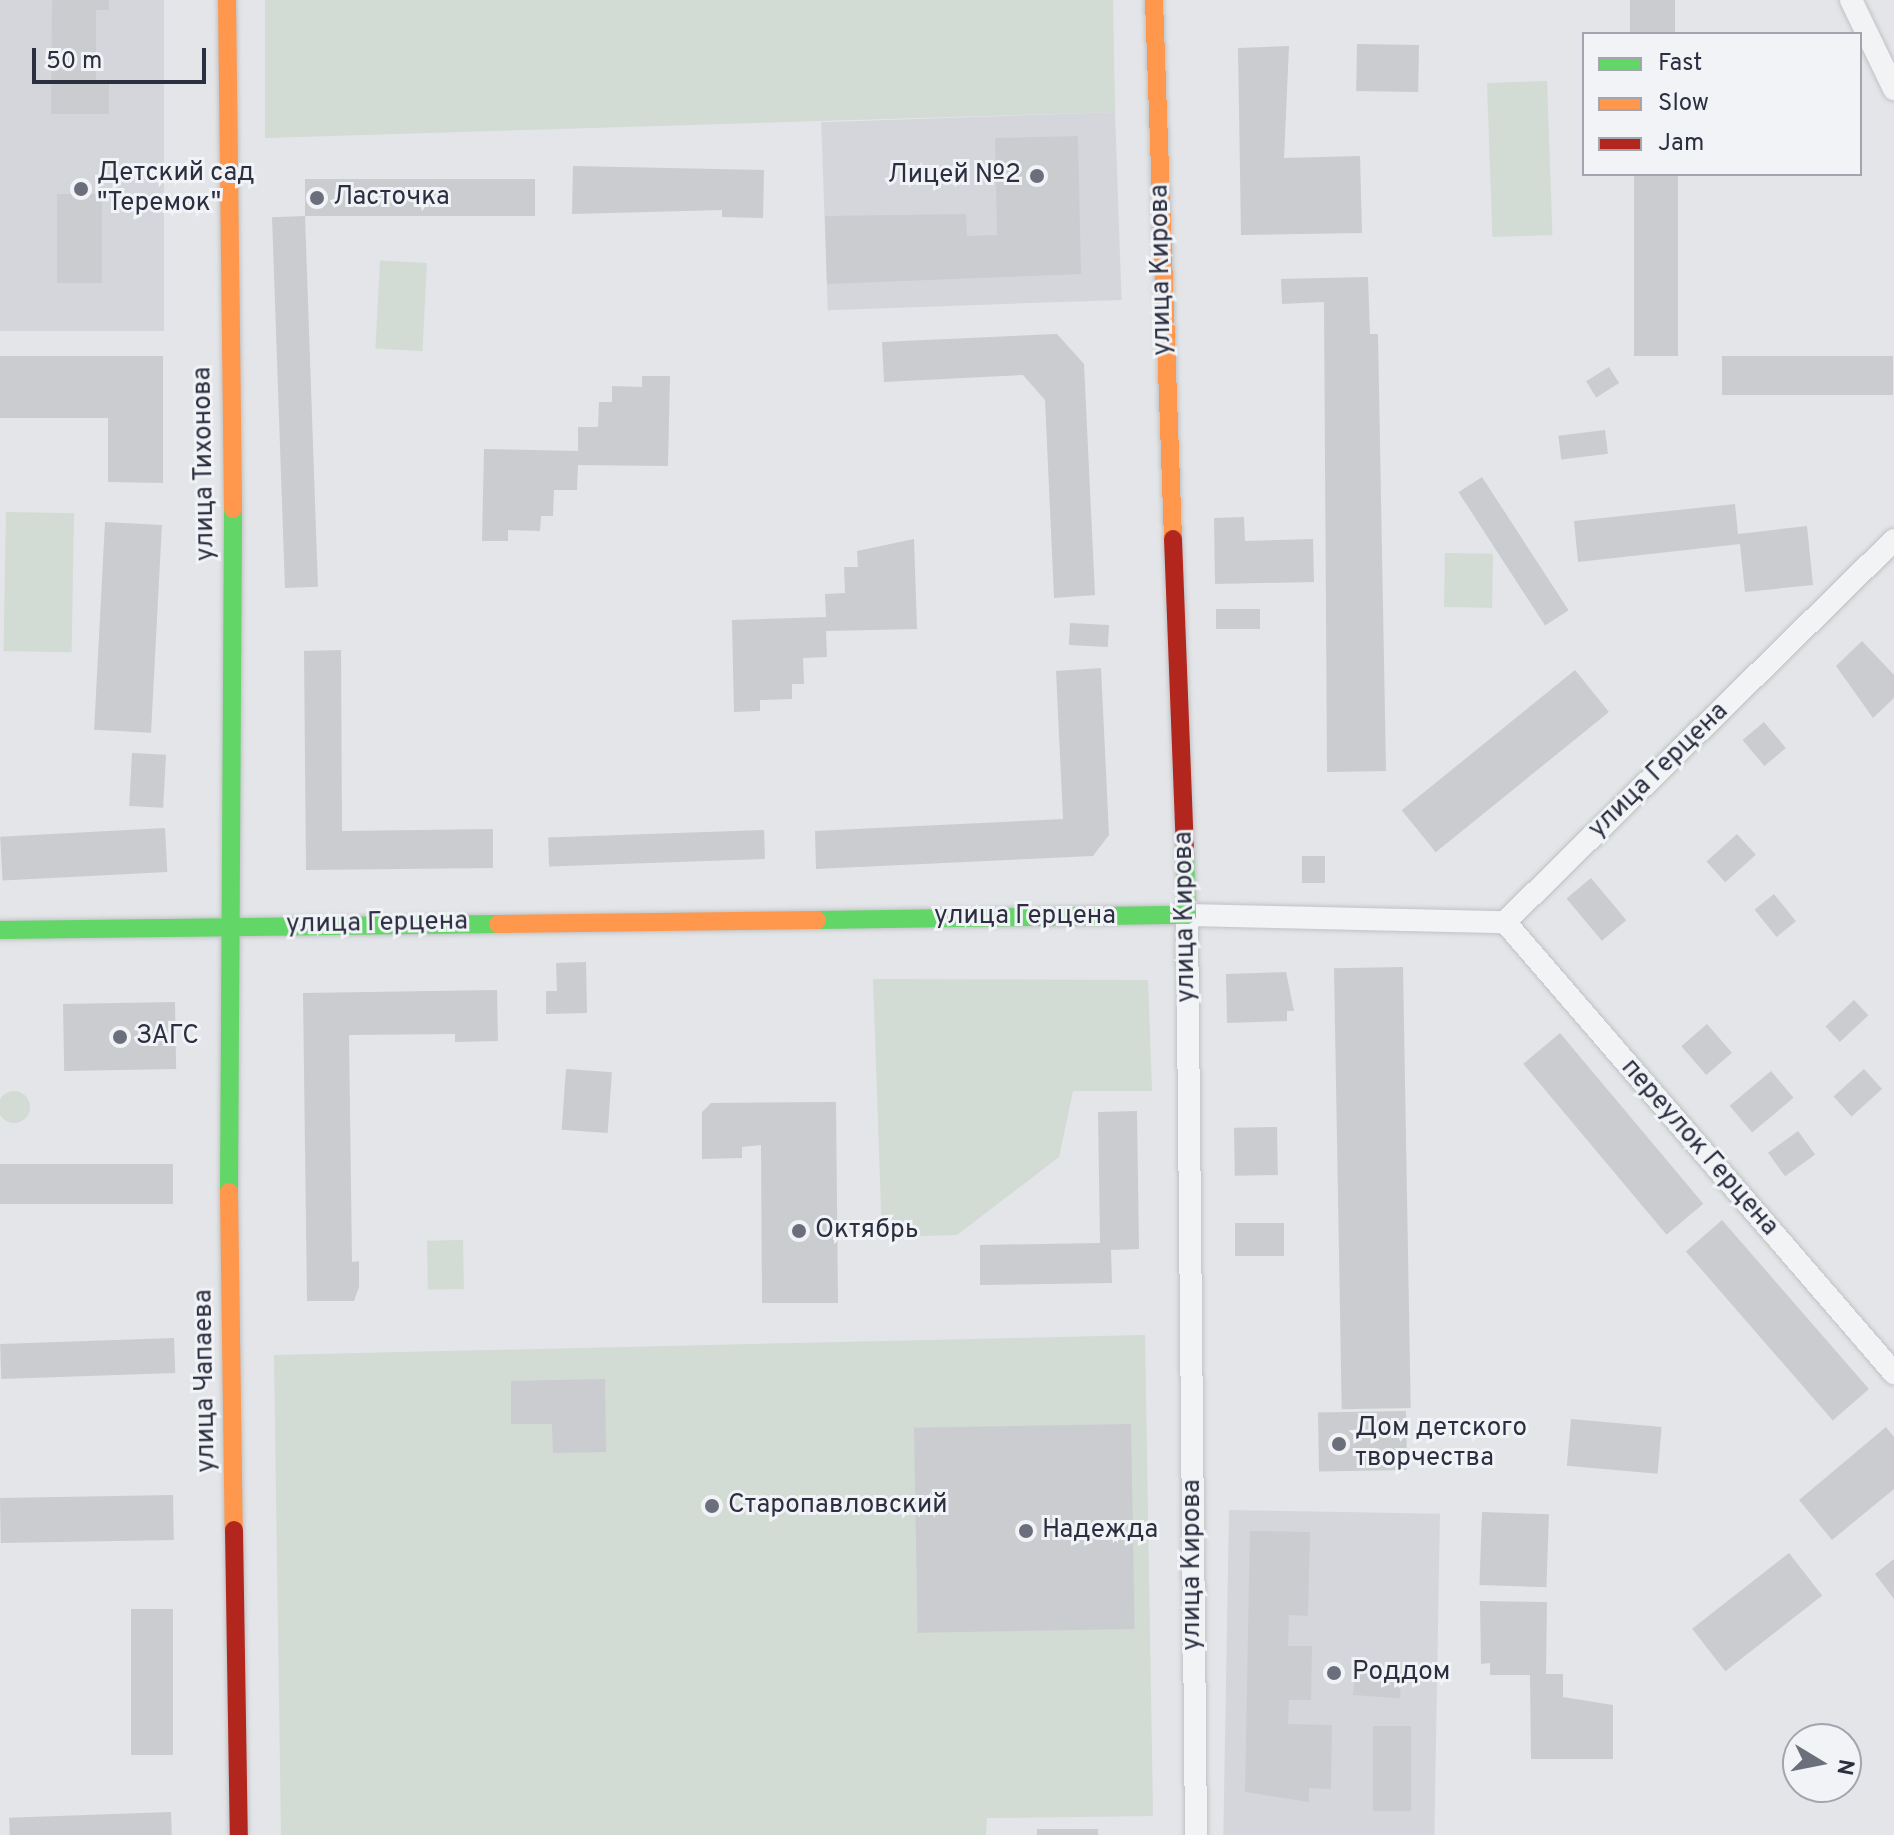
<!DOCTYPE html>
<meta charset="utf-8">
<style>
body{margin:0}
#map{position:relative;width:1894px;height:1835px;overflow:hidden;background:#e3e5e8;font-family:Overpass,sans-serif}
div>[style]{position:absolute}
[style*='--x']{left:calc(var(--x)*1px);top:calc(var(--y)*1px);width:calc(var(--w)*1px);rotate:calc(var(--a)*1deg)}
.built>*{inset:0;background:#d4d6dc;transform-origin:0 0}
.green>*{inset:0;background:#d2dbd4;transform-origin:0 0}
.round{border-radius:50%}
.building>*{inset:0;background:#caccd0;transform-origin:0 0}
.roads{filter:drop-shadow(0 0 2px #c0c2c4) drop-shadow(0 0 2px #c0c2c4)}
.street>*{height:22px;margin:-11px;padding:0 11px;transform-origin:11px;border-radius:11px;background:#f2f3f5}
.fast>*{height:18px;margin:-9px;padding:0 9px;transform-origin:9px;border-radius:9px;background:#63d668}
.slow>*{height:18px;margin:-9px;padding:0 9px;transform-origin:9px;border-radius:9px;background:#ff974d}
.jam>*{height:18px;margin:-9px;padding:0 9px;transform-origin:9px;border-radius:9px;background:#b3261e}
.dots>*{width:22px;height:22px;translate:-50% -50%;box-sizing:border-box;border:4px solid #f1f3f7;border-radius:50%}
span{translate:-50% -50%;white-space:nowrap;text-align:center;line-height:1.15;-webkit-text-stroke:6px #f1f3f7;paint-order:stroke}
.poi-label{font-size:26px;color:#2b2f40}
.left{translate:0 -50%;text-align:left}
.right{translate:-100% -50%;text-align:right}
.street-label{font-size:26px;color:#2b2f40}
.legend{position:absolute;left:1582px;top:32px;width:280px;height:144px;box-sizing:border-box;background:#f1f3f7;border:2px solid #a2a5ae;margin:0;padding:10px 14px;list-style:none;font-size:24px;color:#2b2f40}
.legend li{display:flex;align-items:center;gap:16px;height:40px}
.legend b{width:40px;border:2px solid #a2a5ae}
.north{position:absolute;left:1782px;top:1723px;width:80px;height:80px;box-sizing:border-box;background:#f1f3f7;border:2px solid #a2a5ae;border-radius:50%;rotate:100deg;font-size:22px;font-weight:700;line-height:32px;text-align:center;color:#2b2f40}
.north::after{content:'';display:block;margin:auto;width:28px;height:36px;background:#6b6f7b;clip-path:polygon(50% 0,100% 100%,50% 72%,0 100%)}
.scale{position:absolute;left:32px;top:48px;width:174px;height:36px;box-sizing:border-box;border:4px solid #2b2f40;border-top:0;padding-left:10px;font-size:24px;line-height:28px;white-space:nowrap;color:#2b2f40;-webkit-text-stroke:6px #f1f3f7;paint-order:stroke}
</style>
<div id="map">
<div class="built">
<i style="left:0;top:0;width:164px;height:331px"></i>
<i style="left:1115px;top:112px;width:188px;height:294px;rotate:88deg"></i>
<i style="left:1229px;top:1510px;width:211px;height:325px;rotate:1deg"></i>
</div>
<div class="green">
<i style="clip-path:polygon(265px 0,1113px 0,1115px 112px,265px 138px)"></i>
<i style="left:1547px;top:81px;width:154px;height:60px;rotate:88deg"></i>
<i style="left:427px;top:263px;width:88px;height:47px;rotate:93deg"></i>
<i style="left:6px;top:512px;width:68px;height:139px;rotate:1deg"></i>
<i style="left:1445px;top:553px;width:48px;height:54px;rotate:1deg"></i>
<i style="clip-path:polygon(873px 979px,1148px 980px,1152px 1091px,1073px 1091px,1059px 1157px,957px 1235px,882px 1237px)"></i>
<i class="round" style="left:-2px;top:1091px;width:32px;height:32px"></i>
<i style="left:463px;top:1240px;width:49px;height:36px;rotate:89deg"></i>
<i style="clip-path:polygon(1145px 1335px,1153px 1816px,987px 1818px,986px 1835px,281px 1835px,274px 1355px)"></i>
</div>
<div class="building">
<i style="clip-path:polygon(52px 0,109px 0,109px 10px,96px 10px,96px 83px,109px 83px,109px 114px,51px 114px)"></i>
<i style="left:1630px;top:0;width:45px;height:34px"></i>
<i style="left:1419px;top:45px;width:47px;height:62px;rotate:91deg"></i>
<i style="clip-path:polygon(1289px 46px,1284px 158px,1360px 156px,1362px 233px,1241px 235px,1238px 48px)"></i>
<i style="clip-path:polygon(1078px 136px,1081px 274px,827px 284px,825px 216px,966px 214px,967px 236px,997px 235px,995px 138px)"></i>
<i style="clip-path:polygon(573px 166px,764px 170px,763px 218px,722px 217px,722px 210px,572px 214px)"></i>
<i style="left:1634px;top:174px;width:44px;height:182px"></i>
<i style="left:305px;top:179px;width:230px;height:37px"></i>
<i style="left:57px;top:194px;width:45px;height:89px"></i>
<i style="left:305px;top:216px;width:371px;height:33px;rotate:88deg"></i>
<i style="clip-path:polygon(1368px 277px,1370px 334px,1378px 334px,1386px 771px,1327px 772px,1324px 302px,1282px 304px,1281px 279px)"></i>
<i style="clip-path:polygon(1057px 334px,1084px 364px,1095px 595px,1054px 598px,1045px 400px,1023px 375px,884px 382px,882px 342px)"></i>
<i style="clip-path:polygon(0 356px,163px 356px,163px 483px,108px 482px,108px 418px,0 418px)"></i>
<i style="left:1722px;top:356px;width:171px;height:39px"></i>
<i style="left:1609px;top:367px;width:19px;height:27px;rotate:58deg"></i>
<i style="clip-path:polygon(642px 376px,670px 376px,668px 466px,578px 465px,577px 490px,554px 490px,553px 516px,541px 516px,540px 531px,508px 530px,508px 541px,482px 541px,484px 449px,578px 451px,578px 427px,598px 427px,599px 402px,612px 402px,612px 386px,642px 387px)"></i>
<i style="left:1605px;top:430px;width:24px;height:47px;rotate:83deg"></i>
<i style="left:1482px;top:477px;width:159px;height:28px;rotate:57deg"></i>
<i style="clip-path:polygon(1735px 504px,1738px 534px,1807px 526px,1813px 585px,1745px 592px,1740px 544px,1578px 562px,1574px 521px)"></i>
<i style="clip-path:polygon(1244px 517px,1245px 541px,1313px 539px,1314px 582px,1215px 584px,1214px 518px)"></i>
<i style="left:105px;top:522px;width:57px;height:208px;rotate:3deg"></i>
<i style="clip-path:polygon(914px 539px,917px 629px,826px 631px,827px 657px,803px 658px,804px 684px,792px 684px,792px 699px,760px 700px,760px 711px,734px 712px,732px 620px,826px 617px,825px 594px,845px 593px,844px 567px,858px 567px,857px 551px)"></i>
<i style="left:1260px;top:609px;width:20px;height:44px;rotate:90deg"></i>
<i style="left:1109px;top:625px;width:22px;height:39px;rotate:93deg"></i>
<i style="clip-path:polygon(1862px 641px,1894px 675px,1894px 698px,1873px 718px,1836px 666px)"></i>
<i style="clip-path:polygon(341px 650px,342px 831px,493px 829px,493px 868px,306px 870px,304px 651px)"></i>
<i style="clip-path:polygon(1101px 668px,1109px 835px,1093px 856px,816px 869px,815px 831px,1063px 819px,1056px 671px)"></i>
<i style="left:1575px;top:670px;width:54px;height:223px;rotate:51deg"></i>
<i style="left:1764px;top:722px;width:34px;height:28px;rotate:50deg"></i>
<i style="left:132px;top:753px;width:34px;height:53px;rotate:3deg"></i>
<i style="left:165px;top:828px;width:44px;height:165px;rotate:87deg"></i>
<i style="left:764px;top:830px;width:29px;height:216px;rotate:88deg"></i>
<i style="left:1737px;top:834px;width:28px;height:41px;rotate:48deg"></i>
<i style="left:1302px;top:856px;width:23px;height:27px"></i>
<i style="left:1591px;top:878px;width:55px;height:32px;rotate:50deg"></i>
<i style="left:1774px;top:894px;width:35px;height:25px;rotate:51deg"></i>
<i style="clip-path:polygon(586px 962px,587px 1013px,546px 1014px,546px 991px,557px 991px,556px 963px)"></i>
<i style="left:1403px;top:967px;width:441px;height:69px;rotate:89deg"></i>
<i style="clip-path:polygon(1286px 972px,1294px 1011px,1287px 1011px,1287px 1021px,1227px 1023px,1226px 974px)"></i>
<i style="clip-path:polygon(497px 990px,498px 1041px,455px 1042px,455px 1034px,349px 1035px,352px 1262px,359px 1261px,359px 1287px,354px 1301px,307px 1301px,303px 993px)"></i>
<i style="left:1854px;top:1000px;width:21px;height:39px;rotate:47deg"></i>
<i style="left:175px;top:1002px;width:67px;height:112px;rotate:89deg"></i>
<i style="left:1707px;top:1024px;width:38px;height:34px;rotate:49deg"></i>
<i style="left:1560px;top:1033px;width:223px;height:48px;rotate:50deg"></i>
<i style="left:566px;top:1069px;width:46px;height:61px;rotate:4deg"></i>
<i style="left:1864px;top:1069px;width:27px;height:41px;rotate:48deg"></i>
<i style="left:1771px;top:1071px;width:35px;height:54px;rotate:50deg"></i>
<i style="clip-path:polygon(836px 1102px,838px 1303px,762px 1303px,761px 1145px,742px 1147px,742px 1158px,702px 1159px,702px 1112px,711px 1103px)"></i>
<i style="clip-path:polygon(1137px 1111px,1139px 1249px,1111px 1250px,1112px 1283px,980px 1285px,980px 1245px,1100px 1243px,1098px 1112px)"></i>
<i style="left:1277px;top:1127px;width:48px;height:43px;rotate:89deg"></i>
<i style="left:1798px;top:1131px;width:29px;height:37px;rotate:54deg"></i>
<i style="left:173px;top:1164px;width:40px;height:173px;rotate:90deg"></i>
<i style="left:1722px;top:1220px;width:224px;height:48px;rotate:49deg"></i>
<i style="left:1284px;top:1223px;width:33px;height:49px;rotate:90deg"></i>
<i style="left:174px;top:1338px;width:35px;height:174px;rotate:88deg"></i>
<i style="clip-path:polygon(605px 1379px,606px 1452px,553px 1453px,552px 1424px,511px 1424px,511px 1381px)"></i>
<i style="left:1406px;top:1411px;width:59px;height:88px;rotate:89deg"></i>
<i style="left:1571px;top:1419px;width:91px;height:47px;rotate:5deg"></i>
<i style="left:1131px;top:1424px;width:205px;height:217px;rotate:89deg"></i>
<i style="clip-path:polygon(1886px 1427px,1894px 1437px,1894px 1489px,1832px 1540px,1799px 1500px)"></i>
<i style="left:173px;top:1495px;width:45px;height:173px;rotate:89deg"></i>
<i style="left:1482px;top:1512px;width:67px;height:73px;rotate:2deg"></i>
<i style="clip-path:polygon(1250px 1531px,1310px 1532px,1308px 1616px,1289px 1615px,1288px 1646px,1312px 1646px,1311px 1700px,1289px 1700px,1288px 1724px,1332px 1725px,1331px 1789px,1309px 1788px,1309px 1802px,1245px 1792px)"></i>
<i style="left:1789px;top:1553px;width:54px;height:123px;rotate:52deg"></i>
<i style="clip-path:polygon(1894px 1559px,1894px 1599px,1875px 1574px)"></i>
<i style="clip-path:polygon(1480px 1601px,1547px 1602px,1546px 1674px,1563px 1674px,1563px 1697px,1613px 1705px,1613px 1759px,1531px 1759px,1530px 1675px,1490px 1675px,1490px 1663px,1481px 1664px)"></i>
<i style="left:131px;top:1609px;width:42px;height:146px"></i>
<i style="left:1355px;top:1668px;width:47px;height:27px;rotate:4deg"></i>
<i style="left:1373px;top:1726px;width:38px;height:85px"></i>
<i style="left:171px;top:1812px;width:23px;height:162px;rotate:88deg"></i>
<i style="left:1037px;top:1829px;width:61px;height:6px"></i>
</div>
<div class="roads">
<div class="street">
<i style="--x:1851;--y:0;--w:99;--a:64.2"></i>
<i style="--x:1505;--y:922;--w:596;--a:49.22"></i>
<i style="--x:1196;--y:1835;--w:920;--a:-90.56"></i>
<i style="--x:1187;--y:915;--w:318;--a:1.3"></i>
<i style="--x:1505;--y:922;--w:545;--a:-44.48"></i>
</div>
<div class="fast">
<i style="--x:817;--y:920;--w:370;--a:-0.8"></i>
<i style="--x:1187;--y:915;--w:61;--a:-91.9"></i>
<i style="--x:0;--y:930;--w:498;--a:-0.7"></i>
<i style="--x:229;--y:1192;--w:683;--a:-89.66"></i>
</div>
<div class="slow">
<i style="--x:227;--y:0;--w:509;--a:89.32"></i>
<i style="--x:1154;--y:0;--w:539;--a:87.98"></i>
<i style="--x:498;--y:924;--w:319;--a:-0.7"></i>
<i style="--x:229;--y:1192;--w:338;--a:89.2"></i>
</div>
<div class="jam">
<i style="--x:1173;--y:539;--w:315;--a:87.8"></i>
<i style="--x:234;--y:1530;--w:305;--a:89.1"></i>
</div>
</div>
<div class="dots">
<i style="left:1037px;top:176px;background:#6b6f7b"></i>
<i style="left:81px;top:189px;background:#6b6f7b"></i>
<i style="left:317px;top:198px;background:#6b6f7b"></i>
<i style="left:120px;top:1037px;background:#6b6f7b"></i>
<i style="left:799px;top:1231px;background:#6b6f7b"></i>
<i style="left:1339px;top:1444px;background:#6b6f7b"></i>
<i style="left:712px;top:1506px;background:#6b6f7b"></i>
<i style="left:1026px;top:1531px;background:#6b6f7b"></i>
<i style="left:1334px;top:1673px;background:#6b6f7b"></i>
</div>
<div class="poi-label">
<span class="left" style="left:97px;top:189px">Детский сад<br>"Теремок"</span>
<span class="right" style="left:1021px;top:176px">Лицей №2</span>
<span class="left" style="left:333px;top:198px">Ласточка</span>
<span class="left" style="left:136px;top:1037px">ЗАГС</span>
<span class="left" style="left:815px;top:1231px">Октябрь</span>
<span class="left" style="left:1355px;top:1444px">Дом детского<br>творчества</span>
<span class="left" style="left:728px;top:1506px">Старопавловский</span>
<span class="left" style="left:1042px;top:1531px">Надежда</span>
<span class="left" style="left:1352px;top:1673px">Роддом</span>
</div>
<div class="street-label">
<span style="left:1162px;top:270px;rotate:-91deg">улица Кирова</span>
<span style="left:205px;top:464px;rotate:-91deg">улица Тихонова</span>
<span style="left:1659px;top:771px;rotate:-44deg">улица Герцена</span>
<span style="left:1025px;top:917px">улица Герцена</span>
<span style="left:1186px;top:917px;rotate:-91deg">улица Кирова</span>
<span style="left:377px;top:924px;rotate:-1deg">улица Герцена</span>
<span style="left:1699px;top:1148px;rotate:49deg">переулок Герцена</span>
<span style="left:206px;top:1381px;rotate:-91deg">улица Чапаева</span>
<span style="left:1193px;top:1565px;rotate:-90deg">улица Кирова</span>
</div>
<ul class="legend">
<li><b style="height:10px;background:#63d668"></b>Fast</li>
<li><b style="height:10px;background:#ff974d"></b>Slow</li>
<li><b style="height:10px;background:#b3261e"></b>Jam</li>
</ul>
<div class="north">N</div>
<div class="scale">50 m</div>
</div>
